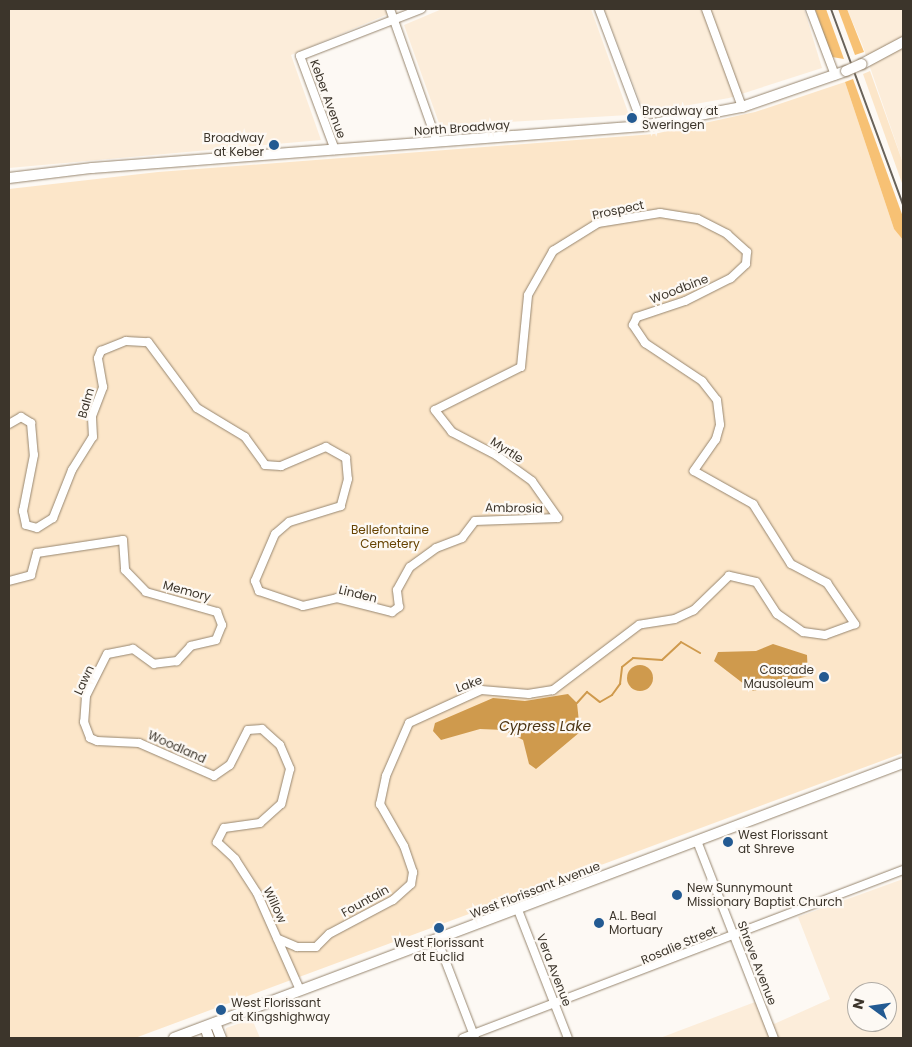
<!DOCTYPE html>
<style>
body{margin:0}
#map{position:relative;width:912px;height:1047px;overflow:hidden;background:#fdf9f4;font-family:Poppins,sans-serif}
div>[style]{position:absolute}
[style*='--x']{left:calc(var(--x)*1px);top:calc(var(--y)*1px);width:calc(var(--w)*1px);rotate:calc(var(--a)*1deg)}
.built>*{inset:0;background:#fcedda}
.green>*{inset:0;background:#fce6c9}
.forest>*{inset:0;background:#f7c174}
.water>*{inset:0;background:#cf9a4d}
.round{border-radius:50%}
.stream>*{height:2px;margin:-1px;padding:0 1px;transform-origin:1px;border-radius:1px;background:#cf9a4d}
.roads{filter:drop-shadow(0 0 1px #97866f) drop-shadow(0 0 1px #97866f)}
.minor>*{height:8px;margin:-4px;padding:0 4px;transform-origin:4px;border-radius:4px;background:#fff}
.major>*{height:10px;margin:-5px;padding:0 5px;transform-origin:5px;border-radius:5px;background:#fff}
.rail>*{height:2px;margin:-1px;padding:0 1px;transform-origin:1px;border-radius:1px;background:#686259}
.bridges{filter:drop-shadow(0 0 1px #97866f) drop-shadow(0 0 1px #97866f)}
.major-bridge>*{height:10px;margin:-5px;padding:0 5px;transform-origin:5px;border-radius:5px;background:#fff}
.dots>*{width:14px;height:14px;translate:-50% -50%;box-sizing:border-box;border:2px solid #fdf9f4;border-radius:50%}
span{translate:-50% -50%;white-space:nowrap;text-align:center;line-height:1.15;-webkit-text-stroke:4.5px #fdf9f4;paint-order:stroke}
.street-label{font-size:12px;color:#3c352b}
.poi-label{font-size:12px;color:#3c352b}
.left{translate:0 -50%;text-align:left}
.right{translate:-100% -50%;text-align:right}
.park-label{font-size:12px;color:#664302}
.water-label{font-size:14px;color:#4c3514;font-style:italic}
.frame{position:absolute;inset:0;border:10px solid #3c352b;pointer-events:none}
.north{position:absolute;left:847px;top:982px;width:50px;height:50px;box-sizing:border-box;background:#fdf9f4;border:1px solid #b0aba4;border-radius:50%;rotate:284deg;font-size:14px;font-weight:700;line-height:20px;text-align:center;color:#3c352b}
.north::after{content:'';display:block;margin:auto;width:18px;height:22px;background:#235a92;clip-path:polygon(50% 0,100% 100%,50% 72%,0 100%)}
</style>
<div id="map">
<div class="built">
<i style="clip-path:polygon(9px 9px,400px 9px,291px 55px,321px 140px,9px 168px)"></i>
<i style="clip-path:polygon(442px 9px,591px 9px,629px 115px,440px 126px,404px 25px)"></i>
<i style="clip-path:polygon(604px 9px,804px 9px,822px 68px,729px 98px,650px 112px,643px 109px)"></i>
<i style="clip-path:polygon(847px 9px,903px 9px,903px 163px,862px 44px)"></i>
<i style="clip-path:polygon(evenodd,903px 879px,903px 1038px,660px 1038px,755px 1002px,774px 1024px,830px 999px,798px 917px,903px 879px,857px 992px,887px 992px,887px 1022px,857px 1022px,857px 992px)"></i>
<i style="clip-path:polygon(252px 1019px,260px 1038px,226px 1038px,226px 1028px)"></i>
</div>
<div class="green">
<i style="clip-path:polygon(870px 71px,903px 163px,903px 186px,863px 74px)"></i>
<i style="clip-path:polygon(845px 82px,894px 229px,903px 240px,903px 753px,135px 1038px,9px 1038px,9px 189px,158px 172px,654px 134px,755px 112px)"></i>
</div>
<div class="forest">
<i style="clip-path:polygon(815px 9px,826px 9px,844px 59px,832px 57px)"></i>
<i style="clip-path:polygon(838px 9px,847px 9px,864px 52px,855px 55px)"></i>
<i style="clip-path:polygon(853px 79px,903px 217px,903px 240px,894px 229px,845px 82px)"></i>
</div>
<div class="water">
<i style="clip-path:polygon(773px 644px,807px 655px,808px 676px,753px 691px,714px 661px,718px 652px,756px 651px)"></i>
<i class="round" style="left:627px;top:665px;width:26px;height:26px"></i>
<i style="clip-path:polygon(568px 694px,577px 703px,580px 732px,536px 769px,529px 764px,523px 740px,504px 730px,480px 729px,441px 740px,433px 731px,435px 723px,493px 698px,525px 701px)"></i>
</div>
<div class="stream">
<i style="--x:577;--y:703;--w:15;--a:-48"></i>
<i style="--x:587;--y:692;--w:16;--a:38"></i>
<i style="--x:600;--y:702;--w:14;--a:-30"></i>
<i style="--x:612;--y:695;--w:14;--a:-54"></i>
<i style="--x:620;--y:684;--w:17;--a:-83"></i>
<i style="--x:622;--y:667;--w:14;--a:-39"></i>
<i style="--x:633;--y:658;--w:29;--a:4"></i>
<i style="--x:662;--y:660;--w:26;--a:-43"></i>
<i style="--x:681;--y:642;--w:22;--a:30"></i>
</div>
<div class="roads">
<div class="minor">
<i style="--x:390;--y:9;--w:141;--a:70.5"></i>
<i style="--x:599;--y:9;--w:125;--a:69.4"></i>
<i style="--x:706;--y:9;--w:104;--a:69.8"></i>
<i style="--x:810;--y:9;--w:71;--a:69.3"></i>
<i style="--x:335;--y:150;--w:100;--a:-110.4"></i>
<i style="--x:300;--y:56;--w:130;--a:-21.2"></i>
<i style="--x:9;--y:424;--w:14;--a:-30"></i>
<i style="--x:21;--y:417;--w:12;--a:31"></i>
<i style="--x:31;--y:423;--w:32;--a:85"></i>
<i style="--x:34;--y:455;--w:57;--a:101.1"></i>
<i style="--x:23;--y:511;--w:14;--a:78"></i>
<i style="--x:26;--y:525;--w:11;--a:15"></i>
<i style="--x:37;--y:528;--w:19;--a:-32"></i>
<i style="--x:53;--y:518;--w:52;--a:-68.4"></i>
<i style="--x:72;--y:470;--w:39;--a:-58"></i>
<i style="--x:93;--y:437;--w:21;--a:-93"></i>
<i style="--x:92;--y:416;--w:31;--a:-69"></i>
<i style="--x:103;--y:387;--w:29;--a:-100"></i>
<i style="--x:98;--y:358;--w:8;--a:-67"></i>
<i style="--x:101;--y:351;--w:27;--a:-22"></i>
<i style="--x:126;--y:341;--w:22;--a:3"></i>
<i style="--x:148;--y:342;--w:82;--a:53.4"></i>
<i style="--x:197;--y:408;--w:56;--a:31.1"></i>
<i style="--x:245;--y:437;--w:34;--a:54"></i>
<i style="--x:265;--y:465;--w:16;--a:4"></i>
<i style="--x:281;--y:466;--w:49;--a:-22.9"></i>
<i style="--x:326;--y:447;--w:23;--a:29"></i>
<i style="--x:346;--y:458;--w:21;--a:85"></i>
<i style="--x:348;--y:479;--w:28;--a:105"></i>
<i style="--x:341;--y:506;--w:54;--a:162.9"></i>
<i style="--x:289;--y:522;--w:18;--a:139"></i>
<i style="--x:275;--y:534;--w:51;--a:113.1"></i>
<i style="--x:255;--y:581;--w:11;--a:68"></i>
<i style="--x:259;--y:591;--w:46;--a:18.8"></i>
<i style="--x:303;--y:606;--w:35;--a:-13"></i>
<i style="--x:337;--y:598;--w:57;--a:14.3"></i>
<i style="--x:392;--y:612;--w:9;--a:-36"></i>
<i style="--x:399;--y:607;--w:17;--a:-97"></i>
<i style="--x:397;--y:590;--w:26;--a:-61"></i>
<i style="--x:410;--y:567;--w:32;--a:-36"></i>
<i style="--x:436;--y:548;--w:28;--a:-21"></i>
<i style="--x:462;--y:538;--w:21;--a:-53"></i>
<i style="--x:475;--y:521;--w:83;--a:-2.1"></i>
<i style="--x:558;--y:518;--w:45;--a:-125.1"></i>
<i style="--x:532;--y:481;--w:44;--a:-144.2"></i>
<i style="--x:496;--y:455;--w:50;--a:-152.4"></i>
<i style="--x:452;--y:432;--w:28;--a:-128"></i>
<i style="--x:435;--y:410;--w:96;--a:-26.6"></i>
<i style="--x:521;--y:367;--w:72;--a:-84.4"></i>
<i style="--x:528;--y:295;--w:51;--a:-60.4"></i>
<i style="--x:553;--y:251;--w:53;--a:-31.9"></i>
<i style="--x:598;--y:223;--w:63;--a:-9.2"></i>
<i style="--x:660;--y:213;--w:38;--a:9"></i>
<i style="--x:698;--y:219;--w:33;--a:27"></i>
<i style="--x:727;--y:234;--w:27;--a:42"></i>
<i style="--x:747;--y:252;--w:12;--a:95"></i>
<i style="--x:746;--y:264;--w:21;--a:137"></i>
<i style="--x:731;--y:278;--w:51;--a:153.4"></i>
<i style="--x:685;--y:301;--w:51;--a:161.6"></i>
<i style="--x:637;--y:317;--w:9;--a:117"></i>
<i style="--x:633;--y:325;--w:22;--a:56"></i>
<i style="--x:645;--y:343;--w:69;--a:33.7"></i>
<i style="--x:702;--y:381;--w:24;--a:52"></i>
<i style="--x:717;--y:400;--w:25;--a:83"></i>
<i style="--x:720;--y:425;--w:15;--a:106"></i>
<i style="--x:716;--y:439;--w:39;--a:125"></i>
<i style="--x:694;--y:471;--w:68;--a:29.2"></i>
<i style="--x:753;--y:504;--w:71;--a:57.7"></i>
<i style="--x:791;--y:564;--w:41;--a:27.8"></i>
<i style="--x:827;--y:583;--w:50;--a:55.7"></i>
<i style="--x:855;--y:624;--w:32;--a:160"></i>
<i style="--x:825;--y:635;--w:22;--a:-172"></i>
<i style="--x:803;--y:632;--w:32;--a:-145"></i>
<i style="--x:777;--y:614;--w:38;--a:-123"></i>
<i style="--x:756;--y:582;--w:28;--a:-167"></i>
<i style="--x:729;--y:576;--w:49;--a:135.8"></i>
<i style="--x:694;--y:610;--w:21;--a:155"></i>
<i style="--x:675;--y:619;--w:36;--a:171"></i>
<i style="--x:639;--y:625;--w:108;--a:142.9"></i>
<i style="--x:553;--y:690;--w:24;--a:171"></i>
<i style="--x:529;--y:694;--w:48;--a:-175.2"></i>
<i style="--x:481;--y:690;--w:79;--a:155.4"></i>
<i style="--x:409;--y:723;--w:58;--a:113.5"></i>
<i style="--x:386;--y:776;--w:29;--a:102"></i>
<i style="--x:380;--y:804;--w:48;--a:60.3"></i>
<i style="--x:404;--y:846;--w:28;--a:71"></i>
<i style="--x:413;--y:872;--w:12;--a:99"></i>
<i style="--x:411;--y:884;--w:24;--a:138"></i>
<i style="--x:393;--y:900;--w:72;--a:152"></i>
<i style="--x:329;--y:934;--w:18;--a:135"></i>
<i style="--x:316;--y:947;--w:19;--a:180"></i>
<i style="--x:297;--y:947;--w:21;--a:-157"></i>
<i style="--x:9;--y:581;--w:23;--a:-15"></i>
<i style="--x:31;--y:575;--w:23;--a:-75"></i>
<i style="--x:37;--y:553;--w:87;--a:-8.6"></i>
<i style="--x:123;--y:540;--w:30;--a:86"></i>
<i style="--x:125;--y:570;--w:30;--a:46"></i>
<i style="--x:146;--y:592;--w:74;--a:15.7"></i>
<i style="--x:217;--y:612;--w:14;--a:69"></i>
<i style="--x:222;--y:625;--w:16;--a:112"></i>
<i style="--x:216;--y:640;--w:26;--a:167"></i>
<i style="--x:191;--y:646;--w:21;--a:133"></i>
<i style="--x:177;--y:661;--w:23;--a:173"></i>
<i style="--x:154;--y:664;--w:26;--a:-144"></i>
<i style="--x:133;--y:649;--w:26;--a:169"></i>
<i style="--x:107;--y:654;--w:47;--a:116.6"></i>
<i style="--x:86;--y:696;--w:26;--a:94"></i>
<i style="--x:84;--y:722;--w:17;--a:69"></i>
<i style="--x:90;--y:738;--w:8;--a:23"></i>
<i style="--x:97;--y:741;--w:42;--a:2.7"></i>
<i style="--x:139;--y:743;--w:82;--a:23.7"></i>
<i style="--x:214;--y:776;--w:19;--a:-35"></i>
<i style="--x:230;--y:765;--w:39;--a:-63"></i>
<i style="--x:248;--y:730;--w:14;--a:-4"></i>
<i style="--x:262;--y:729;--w:24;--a:42"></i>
<i style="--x:280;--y:745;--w:26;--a:67"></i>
<i style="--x:290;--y:769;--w:36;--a:104"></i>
<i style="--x:281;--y:804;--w:28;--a:138"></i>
<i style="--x:260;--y:823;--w:36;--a:172"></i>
<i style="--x:224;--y:828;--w:16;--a:117"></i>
<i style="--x:217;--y:842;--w:25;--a:43"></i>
<i style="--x:235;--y:859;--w:40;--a:57.1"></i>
<i style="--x:257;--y:893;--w:106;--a:66.1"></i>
<i style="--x:697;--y:841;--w:212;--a:68.7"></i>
<i style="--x:518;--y:910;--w:137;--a:68.7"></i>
<i style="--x:437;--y:939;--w:106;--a:69"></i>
<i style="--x:463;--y:1038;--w:471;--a:-20.9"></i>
</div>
<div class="major">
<i style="--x:862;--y:64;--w:47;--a:-28.2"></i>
<i style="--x:9;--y:178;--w:84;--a:-6.9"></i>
<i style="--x:92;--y:168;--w:553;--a:-4.36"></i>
<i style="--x:643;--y:126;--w:101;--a:-10.9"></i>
<i style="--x:742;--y:107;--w:110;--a:-19.1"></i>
<i style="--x:215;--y:1023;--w:16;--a:68"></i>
<i style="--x:205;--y:1027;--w:12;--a:70"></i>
<i style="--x:174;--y:1038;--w:779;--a:-20.67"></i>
</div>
</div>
<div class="rail">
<i style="--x:831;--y:9;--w:209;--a:69.8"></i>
</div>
<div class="bridges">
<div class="major-bridge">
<i style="--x:846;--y:71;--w:17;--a:-24"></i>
</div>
</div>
<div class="dots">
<i style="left:632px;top:118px;background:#235a92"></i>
<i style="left:274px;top:145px;background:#235a92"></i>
<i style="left:824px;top:677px;background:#235a92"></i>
<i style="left:728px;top:842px;background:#235a92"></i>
<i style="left:677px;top:895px;background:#235a92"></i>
<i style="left:599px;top:923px;background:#235a92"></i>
<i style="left:439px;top:928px;background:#235a92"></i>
<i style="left:221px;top:1010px;background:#235a92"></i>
</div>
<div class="street-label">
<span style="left:328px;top:99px;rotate:70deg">Keber Avenue</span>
<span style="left:462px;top:128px;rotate:-4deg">North Broadway</span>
<span style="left:618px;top:210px;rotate:-12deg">Prospect</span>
<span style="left:679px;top:289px;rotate:-21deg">Woodbine</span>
<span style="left:86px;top:403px;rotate:-74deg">Balm</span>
<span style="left:507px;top:450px;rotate:33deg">Myrtle</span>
<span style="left:514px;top:508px;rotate:1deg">Ambrosia</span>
<span style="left:187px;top:591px;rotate:15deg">Memory</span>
<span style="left:358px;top:594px;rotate:14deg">Linden</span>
<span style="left:84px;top:680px;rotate:-65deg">Lawn</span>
<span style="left:469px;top:684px;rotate:-20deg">Lake</span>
<span style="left:177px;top:747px;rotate:24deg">Woodland</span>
<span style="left:535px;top:890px;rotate:-21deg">West Florissant Avenue</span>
<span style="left:365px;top:901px;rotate:-29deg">Fountain</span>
<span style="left:275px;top:905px;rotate:65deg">Willow</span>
<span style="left:679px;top:945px;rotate:-23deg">Rosalie Street</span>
<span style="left:757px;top:963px;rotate:69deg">Shreve Avenue</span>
<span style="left:554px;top:970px;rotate:69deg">Vera Avenue</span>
</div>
<div class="poi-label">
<span class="left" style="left:642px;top:118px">Broadway at<br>Sweringen</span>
<span class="right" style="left:264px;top:145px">Broadway<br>at Keber</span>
<span class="right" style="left:814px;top:677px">Cascade<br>Mausoleum</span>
<span class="left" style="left:738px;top:842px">West Florissant<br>at Shreve</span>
<span class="left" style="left:687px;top:895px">New Sunnymount<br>Missionary Baptist Church</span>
<span class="left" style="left:609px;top:923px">A.L. Beal<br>Mortuary</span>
<span style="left:439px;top:950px">West Florissant<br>at Euclid</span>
<span class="left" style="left:231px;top:1010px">West Florissant<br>at Kingshighway</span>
</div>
<div class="park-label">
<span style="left:390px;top:537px">Bellefontaine<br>Cemetery</span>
</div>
<div class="water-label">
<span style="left:545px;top:726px">Cypress Lake</span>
</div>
<div class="frame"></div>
<div class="north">N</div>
</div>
